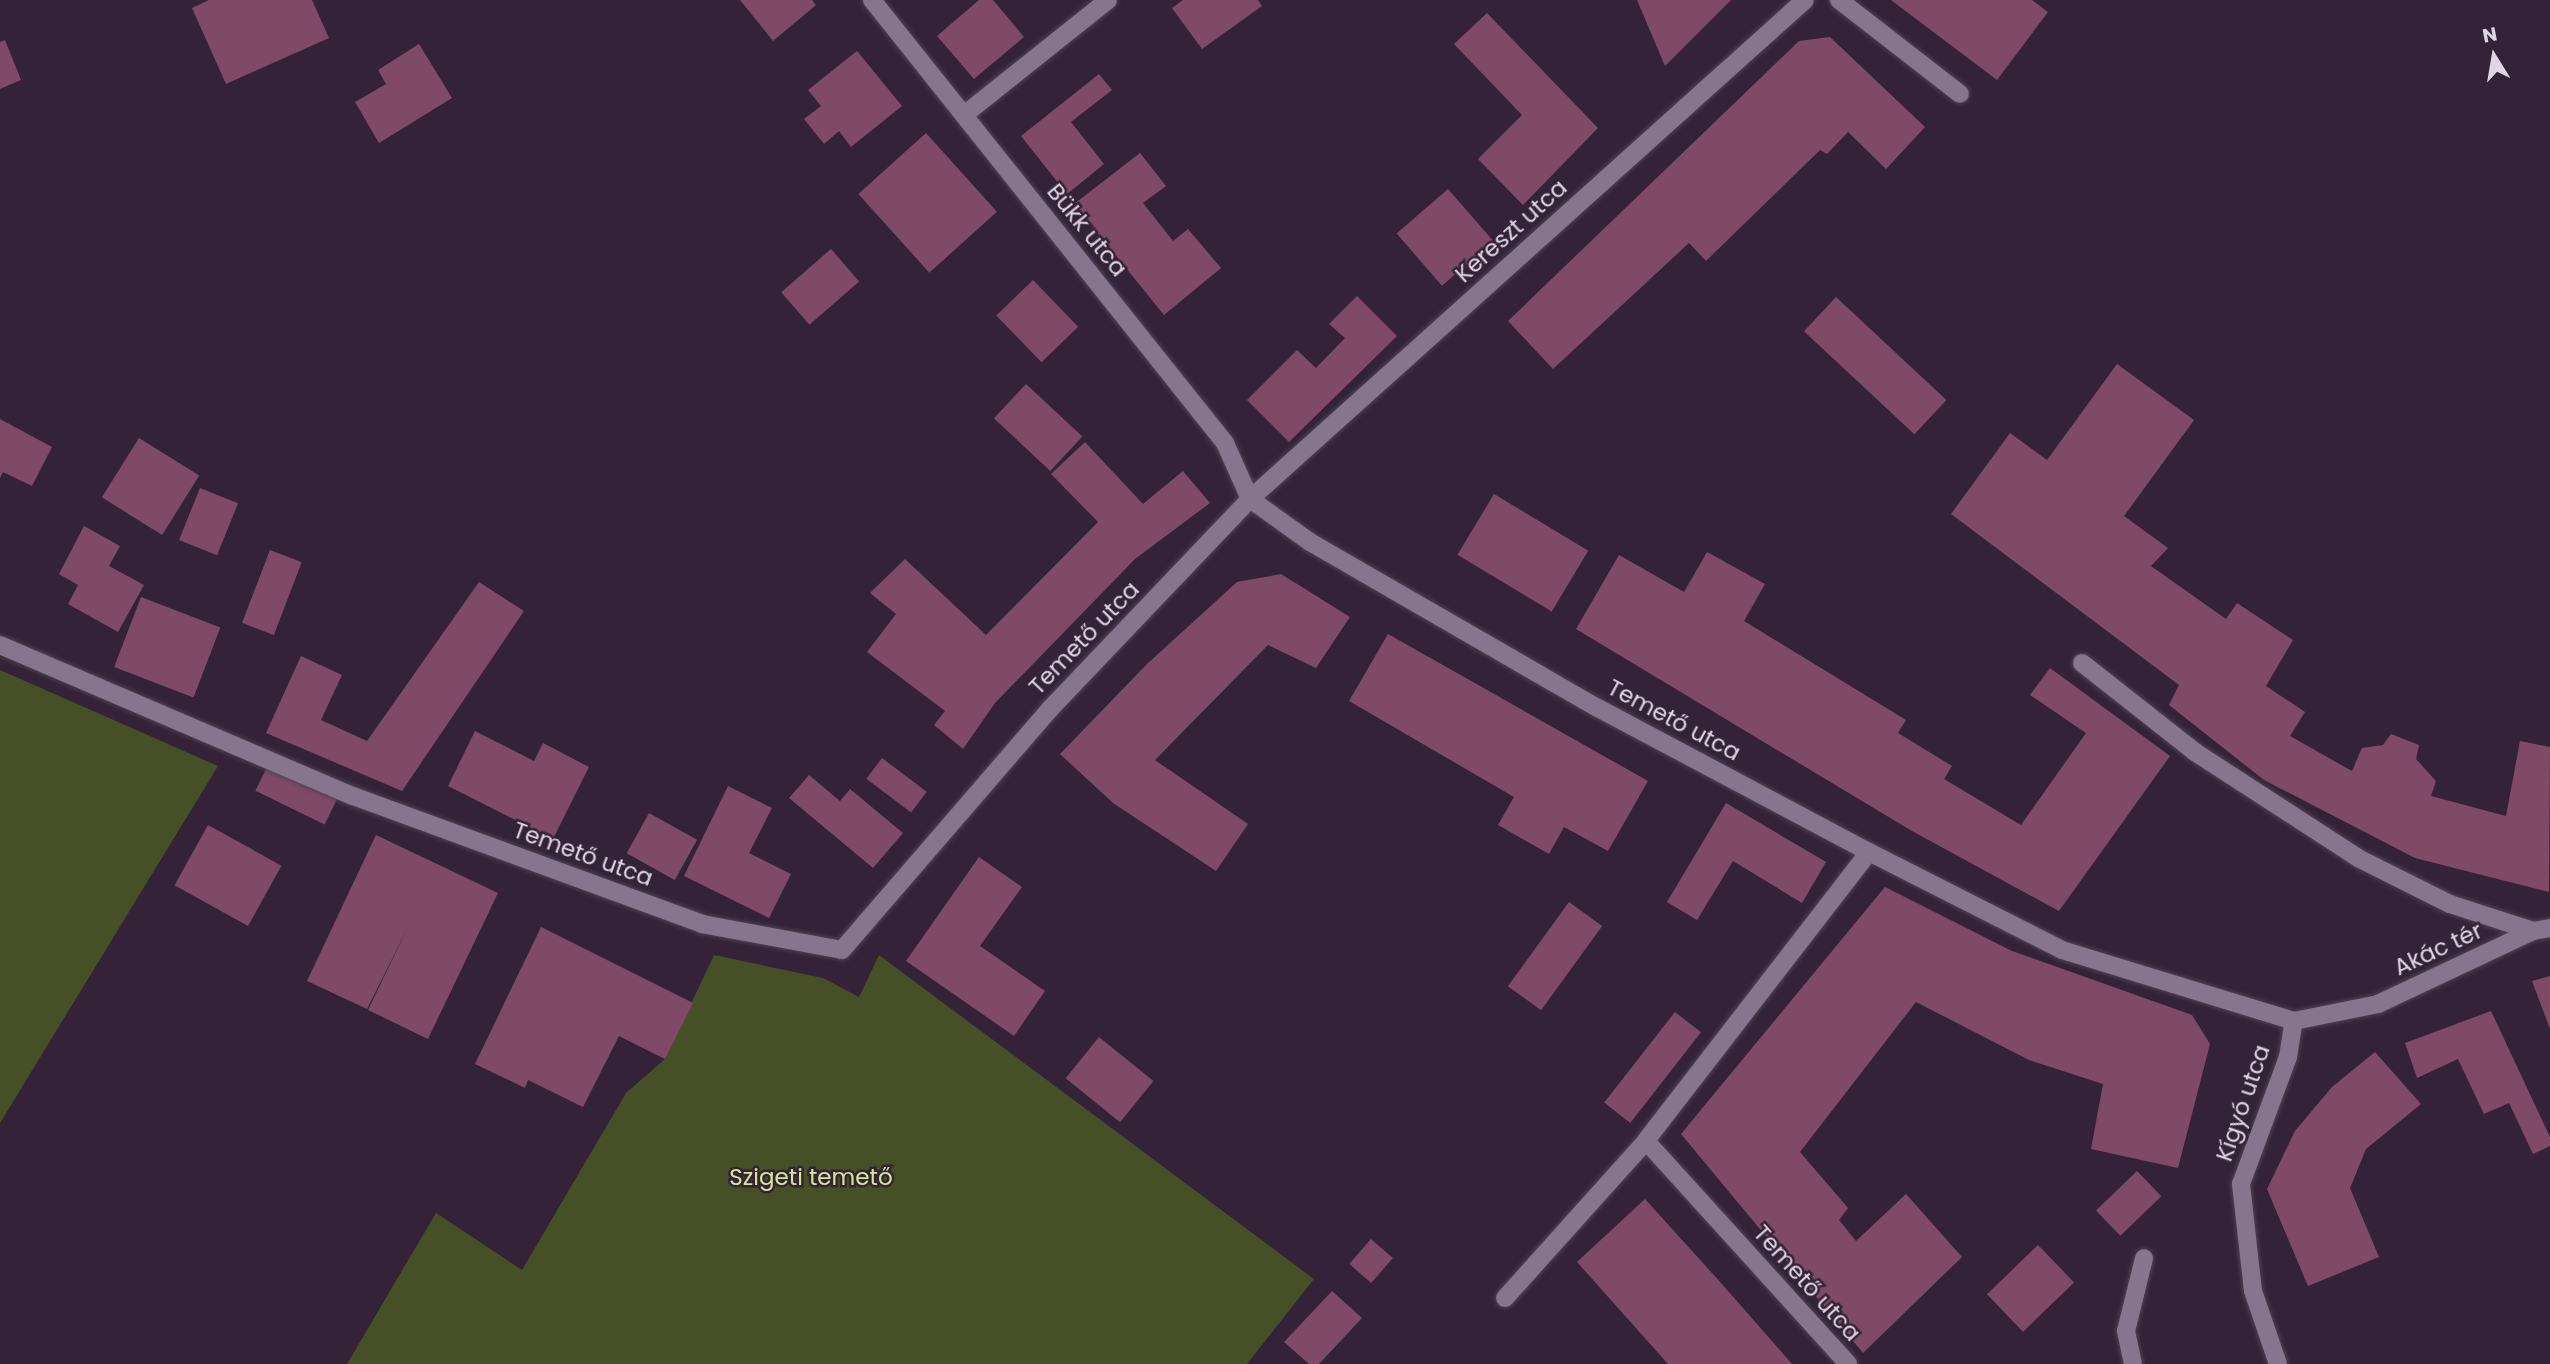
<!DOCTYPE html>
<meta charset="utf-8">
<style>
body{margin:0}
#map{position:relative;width:2550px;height:1364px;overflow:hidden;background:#342338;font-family:Poppins,sans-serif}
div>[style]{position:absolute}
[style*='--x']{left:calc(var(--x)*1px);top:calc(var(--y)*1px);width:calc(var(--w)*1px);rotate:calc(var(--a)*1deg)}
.green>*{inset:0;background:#464f26}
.building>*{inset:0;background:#7f4a68;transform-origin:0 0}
.roads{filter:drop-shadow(0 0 2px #4e4152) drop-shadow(0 0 2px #4e4152)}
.minor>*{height:18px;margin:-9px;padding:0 9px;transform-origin:9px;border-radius:9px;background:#87748d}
span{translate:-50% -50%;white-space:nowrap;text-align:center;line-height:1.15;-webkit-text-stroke:5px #342338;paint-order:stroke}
.street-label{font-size:23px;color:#e0d6e3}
.park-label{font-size:23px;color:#d2e792}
.north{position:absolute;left:2459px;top:21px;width:70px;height:70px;-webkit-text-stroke:5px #342338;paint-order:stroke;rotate:349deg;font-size:19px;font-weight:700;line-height:28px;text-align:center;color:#e0d6e3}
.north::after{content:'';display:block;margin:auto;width:24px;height:32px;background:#e0d6e3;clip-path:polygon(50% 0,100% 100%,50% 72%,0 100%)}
</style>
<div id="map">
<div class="green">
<i style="clip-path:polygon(0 670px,218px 766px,0 1123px)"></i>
<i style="clip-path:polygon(714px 955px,823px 978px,859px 997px,879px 955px,1314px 1279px,1247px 1364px,347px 1364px,436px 1213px,522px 1270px,626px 1093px,665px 1059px)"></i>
</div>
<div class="building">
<i style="clip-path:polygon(209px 0,312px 0,329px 38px,226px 84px,192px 8px)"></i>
<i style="clip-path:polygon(740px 0,812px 0,816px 5px,773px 41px)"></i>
<i style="clip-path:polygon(979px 0,993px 0,1024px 37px,974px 79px,937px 36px)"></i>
<i style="clip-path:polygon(1183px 0,1258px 0,1262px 6px,1202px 49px,1172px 8px)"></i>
<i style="clip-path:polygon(1637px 0,1731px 0,1665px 66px)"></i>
<i style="clip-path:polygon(1891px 0,2032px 0,2048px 12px,1997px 80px)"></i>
<i style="clip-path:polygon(1487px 13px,1598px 128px,1523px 205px,1478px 159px,1522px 115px,1454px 44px)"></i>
<i style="clip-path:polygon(1830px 37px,1925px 127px,1886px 169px,1848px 132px,1827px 154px,1820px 150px,1706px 261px,1689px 243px,1553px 369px,1508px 321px,1799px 41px)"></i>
<i style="clip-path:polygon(5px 40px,21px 80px,0 89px,0 42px)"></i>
<i style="clip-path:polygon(419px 44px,452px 98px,379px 143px,355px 102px,386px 84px,378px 70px)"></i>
<i style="clip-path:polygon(857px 51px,902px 106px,851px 147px,839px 131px,824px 144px,804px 119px,821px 106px,808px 90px)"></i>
<i style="clip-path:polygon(1099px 74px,1112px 90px,1071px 122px,1104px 164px,1067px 194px,1021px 136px)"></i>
<i style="left:926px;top:133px;width:106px;height:91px;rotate:48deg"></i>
<i style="clip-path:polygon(1140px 153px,1166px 186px,1143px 203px,1173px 241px,1188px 229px,1221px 268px,1164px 315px,1074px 204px)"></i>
<i style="left:1448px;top:189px;width:69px;height:68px;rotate:49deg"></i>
<i style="left:831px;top:249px;width:43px;height:66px;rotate:49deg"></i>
<i style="left:1033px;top:280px;width:65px;height:51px;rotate:46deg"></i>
<i style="clip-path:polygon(1357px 296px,1397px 336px,1289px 442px,1247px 400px,1297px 350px,1316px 368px,1345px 338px,1329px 324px)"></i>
<i style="left:1836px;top:297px;width:151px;height:47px;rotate:43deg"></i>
<i style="clip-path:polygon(2117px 364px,2194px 420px,2124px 516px,2168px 548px,2151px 566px,2226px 619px,2237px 603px,2293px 640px,2266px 686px,2305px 712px,2290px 736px,2352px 771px,2362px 748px,2383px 745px,2391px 734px,2419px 745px,2416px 759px,2436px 781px,2431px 796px,2506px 816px,2520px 741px,2550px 747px,2549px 892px,2415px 858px,2264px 780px,2169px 705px,2179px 685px,1951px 514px,2010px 433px,2047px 460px)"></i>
<i style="left:1026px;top:384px;width:77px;height:47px;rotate:43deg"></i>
<i style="clip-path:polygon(0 419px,52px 447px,32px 486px,3px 472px,0 478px)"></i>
<i style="left:139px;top:438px;width:71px;height:70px;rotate:32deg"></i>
<i style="clip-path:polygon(1085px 442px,1143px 504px,1183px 471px,1210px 503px,1135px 559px,995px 703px,963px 749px,934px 725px,945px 711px,867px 652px,896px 614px,870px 593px,905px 559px,986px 635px,1098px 522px,1051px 474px)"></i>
<i style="left:200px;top:488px;width:41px;height:56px;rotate:22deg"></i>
<i style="left:1494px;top:494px;width:110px;height:71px;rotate:31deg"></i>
<i style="clip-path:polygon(84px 526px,120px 546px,109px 566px,144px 585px,118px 632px,68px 604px,78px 585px,59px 574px)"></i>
<i style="left:270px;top:550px;width:34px;height:78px;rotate:21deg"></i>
<i style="clip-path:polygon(1707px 552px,1765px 584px,1744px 621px,1906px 720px,1898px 733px,1952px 766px,1944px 779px,2021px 825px,2086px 733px,2030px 695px,2050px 668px,2170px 756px,2059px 911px,1912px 831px,1576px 629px,1619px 555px,1684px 592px)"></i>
<i style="clip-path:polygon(1281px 574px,1350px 617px,1316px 668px,1268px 645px,1155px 760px,1248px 824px,1216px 871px,1113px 803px,1060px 754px,1147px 664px,1237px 582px)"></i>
<i style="clip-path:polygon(479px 582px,524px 611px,402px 791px,266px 733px,301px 656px,342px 675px,321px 720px,367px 741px)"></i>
<i style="left:141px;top:597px;width:85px;height:75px;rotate:21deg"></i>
<i style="clip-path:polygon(1388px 634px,1648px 781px,1608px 851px,1564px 827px,1549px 854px,1498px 825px,1514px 797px,1349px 701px)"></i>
<i style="clip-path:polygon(475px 731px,534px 761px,543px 743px,589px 767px,553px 839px,448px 786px)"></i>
<i style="left:882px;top:758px;width:56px;height:26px;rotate:37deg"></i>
<i style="left:269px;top:763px;width:77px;height:31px;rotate:26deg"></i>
<i style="clip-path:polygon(809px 775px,840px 801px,850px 789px,903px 833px,873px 868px,789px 798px)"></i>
<i style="clip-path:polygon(728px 786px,772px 808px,749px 853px,791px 874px,769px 918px,684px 876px)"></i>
<i style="clip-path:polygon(1726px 803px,1826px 862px,1802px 903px,1733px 861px,1697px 920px,1667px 902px)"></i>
<i style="left:649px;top:813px;width:55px;height:46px;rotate:29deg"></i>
<i style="left:208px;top:825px;width:84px;height:69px;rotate:29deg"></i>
<i style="clip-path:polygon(376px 835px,498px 893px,428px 1039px,368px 1010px,409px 925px,367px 1009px,307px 981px)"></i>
<i style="clip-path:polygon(979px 857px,1022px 887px,980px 946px,1045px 991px,1014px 1036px,906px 961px)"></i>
<i style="clip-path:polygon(1885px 887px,2012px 951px,2192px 1015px,2210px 1044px,2178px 1168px,2091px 1149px,2103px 1084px,2029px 1060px,1916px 1002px,1800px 1152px,1848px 1208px,1839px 1220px,1856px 1241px,1906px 1194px,1962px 1257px,1863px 1353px,1681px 1134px)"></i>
<i style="left:1569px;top:902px;width:41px;height:104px;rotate:36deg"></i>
<i style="clip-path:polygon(541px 927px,693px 1003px,665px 1059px,619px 1036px,583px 1107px,528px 1080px,525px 1088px,475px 1064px)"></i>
<i style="clip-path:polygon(2550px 976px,2550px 1029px,2532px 981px)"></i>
<i style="clip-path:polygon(2491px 1011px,2550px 1137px,2550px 1146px,2533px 1154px,2509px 1103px,2484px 1114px,2458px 1059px,2417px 1078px,2405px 1043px)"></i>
<i style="left:1675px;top:1012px;width:33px;height:115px;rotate:38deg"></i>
<i style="left:1099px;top:1037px;width:70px;height:53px;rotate:39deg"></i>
<i style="clip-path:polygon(2375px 1052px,2421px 1104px,2366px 1149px,2350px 1188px,2379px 1257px,2308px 1286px,2267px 1189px,2295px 1131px,2332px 1087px)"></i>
<i style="left:2137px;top:1171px;width:35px;height:57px;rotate:46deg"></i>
<i style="clip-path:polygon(1645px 1199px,1721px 1283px,1792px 1364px,1668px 1364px,1577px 1262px)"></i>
<i style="left:1371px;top:1239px;width:29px;height:33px;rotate:41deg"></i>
<i style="left:2038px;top:1245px;width:52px;height:71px;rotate:46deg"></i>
<i style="clip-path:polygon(1332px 1291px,1362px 1318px,1319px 1364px,1309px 1364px,1284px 1342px)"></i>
</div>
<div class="roads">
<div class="minor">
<i style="--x:872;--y:0;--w:566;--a:51.45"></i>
<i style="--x:1225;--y:443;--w:61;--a:65.9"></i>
<i style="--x:1250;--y:499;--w:746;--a:-41.96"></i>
<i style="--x:1839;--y:0;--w:153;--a:37.8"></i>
<i style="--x:964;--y:115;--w:184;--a:-38.6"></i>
<i style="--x:0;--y:645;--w:384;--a:23.2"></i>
<i style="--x:353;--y:796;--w:372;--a:20.1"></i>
<i style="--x:702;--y:924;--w:142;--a:10.5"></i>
<i style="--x:842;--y:950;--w:318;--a:-49.2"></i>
<i style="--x:1050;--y:709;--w:290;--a:-46.4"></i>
<i style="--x:1250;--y:499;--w:74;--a:35.6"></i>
<i style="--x:1310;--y:542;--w:332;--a:30"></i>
<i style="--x:1598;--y:708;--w:307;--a:28"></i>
<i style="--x:1869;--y:852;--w:365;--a:127.7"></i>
<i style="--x:1646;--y:1141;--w:211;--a:131.9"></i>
<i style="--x:2082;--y:663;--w:144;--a:38.2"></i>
<i style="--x:2195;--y:752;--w:194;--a:33"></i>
<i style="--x:2358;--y:858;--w:103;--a:26.6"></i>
<i style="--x:2450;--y:904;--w:87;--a:18"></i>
<i style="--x:1869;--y:852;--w:216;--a:26.9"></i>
<i style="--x:2062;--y:950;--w:243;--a:17"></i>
<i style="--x:2294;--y:1021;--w:86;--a:-11.4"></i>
<i style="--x:2378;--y:1004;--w:171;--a:-25.2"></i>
<i style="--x:2533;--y:931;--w:17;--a:-10"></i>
<i style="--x:1646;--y:1141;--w:301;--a:47.8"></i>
<i style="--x:2133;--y:1364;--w:34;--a:-102"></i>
<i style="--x:2126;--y:1331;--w:75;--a:-76.1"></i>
<i style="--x:2278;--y:1364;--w:77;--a:-108.9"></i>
<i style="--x:2253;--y:1291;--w:108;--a:-96.4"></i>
<i style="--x:2241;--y:1184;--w:135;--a:-69.7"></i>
<i style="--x:2288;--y:1057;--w:36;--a:-81"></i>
</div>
</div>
<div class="street-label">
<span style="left:1087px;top:230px;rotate:51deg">Bükk utca</span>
<span style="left:1511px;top:231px;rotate:-42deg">Kereszt utca</span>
<span style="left:1084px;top:638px;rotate:-46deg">Temető utca</span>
<span style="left:1674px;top:720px;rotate:28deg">Temető utca</span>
<span style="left:583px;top:854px;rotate:20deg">Temető utca</span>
<span style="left:2438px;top:949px;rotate:-25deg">Akác tér</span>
<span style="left:2243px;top:1103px;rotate:-71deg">Kígyó utca</span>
<span style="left:1807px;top:1283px;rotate:48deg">Temető utca</span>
</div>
<div class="park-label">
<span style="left:811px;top:1177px">Szigeti temető</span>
</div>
<div class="north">N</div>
</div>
